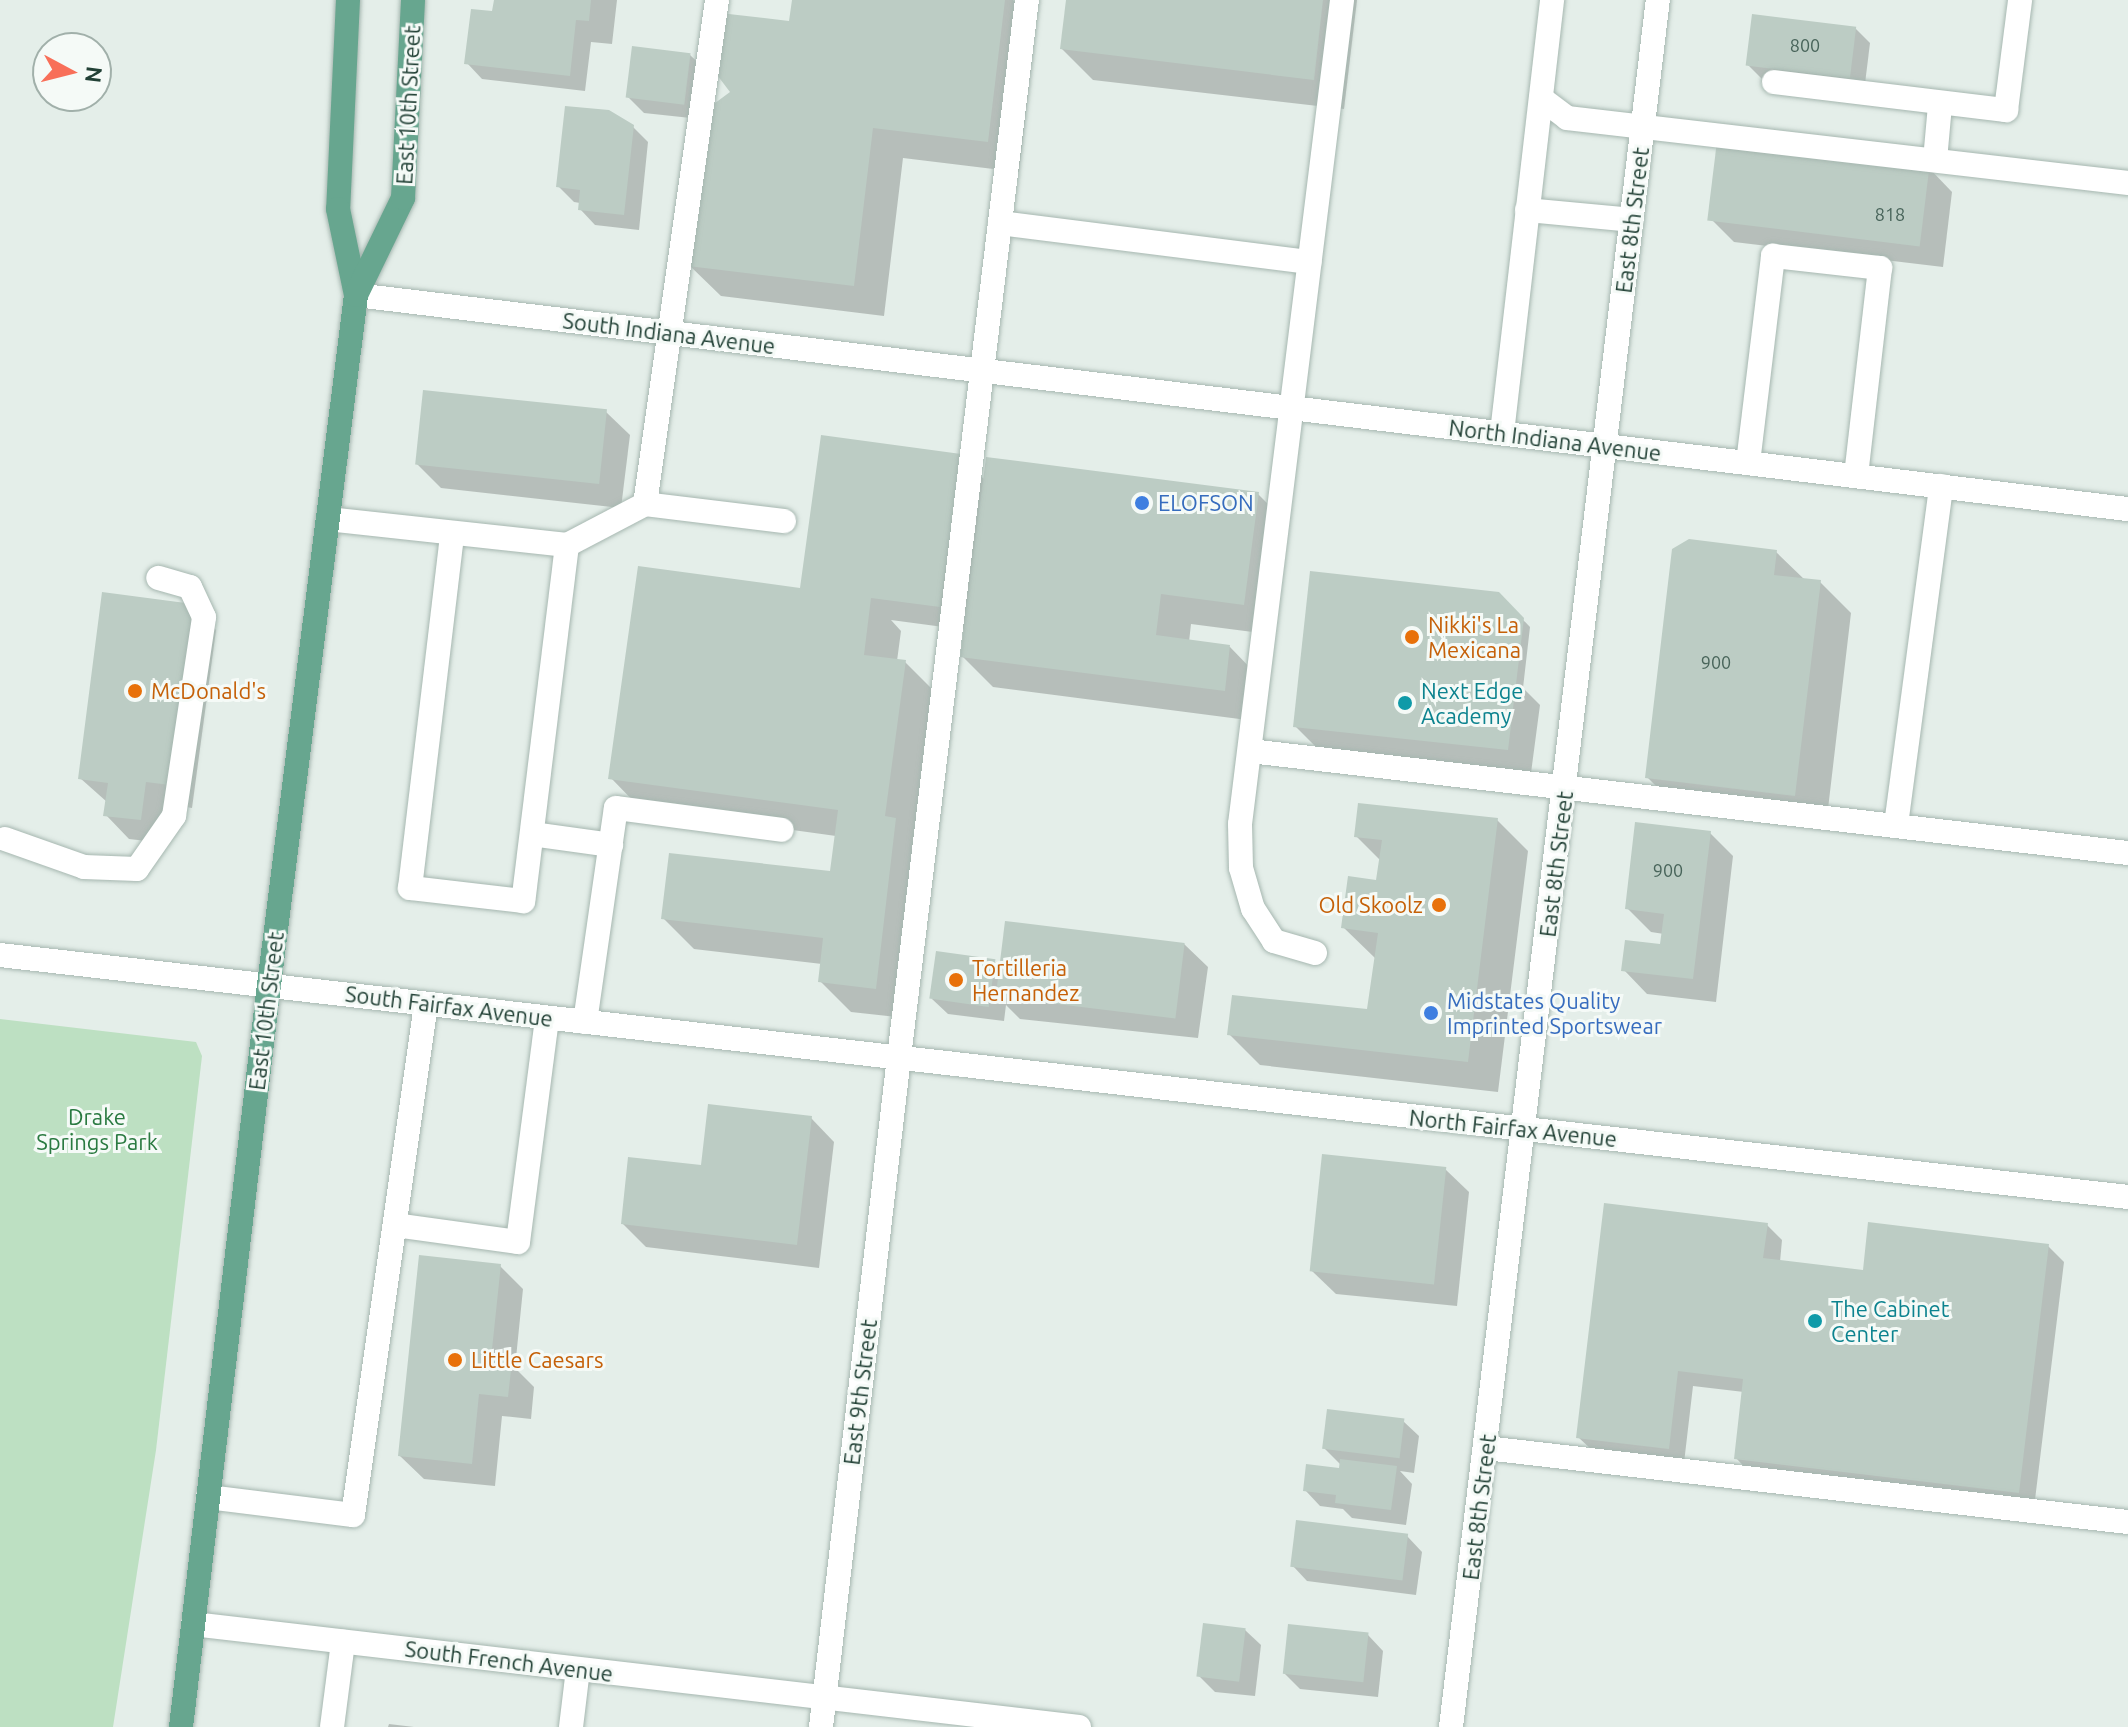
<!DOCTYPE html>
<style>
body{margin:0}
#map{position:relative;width:2128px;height:1727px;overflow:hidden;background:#e4eee9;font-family:Ubuntu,sans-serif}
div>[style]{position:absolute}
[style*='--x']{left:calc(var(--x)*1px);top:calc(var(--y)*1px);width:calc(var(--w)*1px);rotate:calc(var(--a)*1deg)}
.green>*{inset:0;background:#bde0c2}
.shadow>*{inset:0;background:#0003}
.building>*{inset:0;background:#bcccc4;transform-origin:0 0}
.roads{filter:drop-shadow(0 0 2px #a6b7b0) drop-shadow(0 0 2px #a6b7b0)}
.service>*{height:24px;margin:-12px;padding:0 12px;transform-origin:12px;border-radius:12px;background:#fff}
.minor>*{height:24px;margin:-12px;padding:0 12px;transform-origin:12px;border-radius:12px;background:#fff}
.tertiary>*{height:24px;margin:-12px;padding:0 12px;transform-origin:12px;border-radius:12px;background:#fff}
.secondary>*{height:24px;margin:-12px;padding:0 12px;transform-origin:12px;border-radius:12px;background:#fff}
.primary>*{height:24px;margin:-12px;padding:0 12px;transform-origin:12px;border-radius:12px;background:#67a68f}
.dots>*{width:22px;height:22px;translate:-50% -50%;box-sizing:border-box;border:4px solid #f5faf7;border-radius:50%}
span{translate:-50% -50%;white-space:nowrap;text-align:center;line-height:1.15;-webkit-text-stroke:6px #f5faf7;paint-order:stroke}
.number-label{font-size:18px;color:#48645a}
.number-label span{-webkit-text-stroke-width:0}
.street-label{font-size:22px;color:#224136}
.shop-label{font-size:22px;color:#366cbe}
.left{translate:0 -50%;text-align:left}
.food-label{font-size:22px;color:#c56008}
.right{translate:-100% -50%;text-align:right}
.culture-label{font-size:22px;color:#0d838f}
.park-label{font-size:22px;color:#2a7a41}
.north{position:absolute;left:32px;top:32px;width:80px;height:80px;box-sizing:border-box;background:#f5faf7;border:2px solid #a1b0aa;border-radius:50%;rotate:97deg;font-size:22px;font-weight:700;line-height:32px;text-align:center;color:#224136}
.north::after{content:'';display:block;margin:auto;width:28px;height:36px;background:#f86f59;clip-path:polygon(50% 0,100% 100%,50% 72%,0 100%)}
</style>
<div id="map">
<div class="green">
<i style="clip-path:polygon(0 1019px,196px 1042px,202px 1056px,156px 1450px,113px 1727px,0 1727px)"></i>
</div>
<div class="shadow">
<i style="clip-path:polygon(496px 0,617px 0,612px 44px,591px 42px,585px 91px,482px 79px,467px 63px,498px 14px)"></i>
<i style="clip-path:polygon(794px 0,1013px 0,1036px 23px,1019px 172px,903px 158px,884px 316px,721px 296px,690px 266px,733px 92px,791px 24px)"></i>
<i style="clip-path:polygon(1068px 0,1357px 0,1344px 109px,1093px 80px,1062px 49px)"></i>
<i style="clip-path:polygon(1855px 28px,1870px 43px,1864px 92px,1763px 80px,1748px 65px)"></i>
<i style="clip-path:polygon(690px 55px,706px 70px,700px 119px,644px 113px,628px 97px)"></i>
<i style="clip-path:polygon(632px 126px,648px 142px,639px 230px,595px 225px,580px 209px,580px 203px,574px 202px,558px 186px)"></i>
<i style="clip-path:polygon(1929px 168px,1952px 192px,1943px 267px,1734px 242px,1711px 219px)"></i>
<i style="clip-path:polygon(606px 412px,630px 435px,621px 508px,441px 488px,417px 464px)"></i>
<i style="clip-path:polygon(960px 456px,985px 480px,1258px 494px,1289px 525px,1275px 635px,1191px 624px,1189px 642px,1230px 647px,1260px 678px,1255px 721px,993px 687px,962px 656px,966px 630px,891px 620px,901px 631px,897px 661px,905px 662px,936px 693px,906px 1018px,851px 1012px,820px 981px,822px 964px,694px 949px,663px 918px,832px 874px,836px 836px,641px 809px,611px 778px,802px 590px)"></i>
<i style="clip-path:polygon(1776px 552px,1805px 580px,1820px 582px,1851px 613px,1826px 826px,1678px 808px,1647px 777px)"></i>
<i style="clip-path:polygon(1498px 594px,1530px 627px,1523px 688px,1540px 705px,1531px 773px,1319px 750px,1295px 726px)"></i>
<i style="clip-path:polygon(192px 606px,216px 630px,192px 808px,169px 804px,164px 843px,129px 839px,106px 815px,107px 802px,80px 778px)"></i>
<i style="clip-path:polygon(1497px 820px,1528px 851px,1498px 1092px,1260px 1065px,1229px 1034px,1369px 1011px,1376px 959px,1343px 927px,1378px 882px,1381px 861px,1356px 836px)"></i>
<i style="clip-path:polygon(1710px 833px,1733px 856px,1716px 1002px,1647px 994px,1624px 970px,1662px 946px,1664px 934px,1651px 932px,1627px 908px)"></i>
<i style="clip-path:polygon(1184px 944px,1208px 967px,1198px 1038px,1020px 1019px,1006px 1005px,1004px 1021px,948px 1014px,932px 999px,994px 961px,1001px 967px)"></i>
<i style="clip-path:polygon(811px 1118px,834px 1142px,819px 1268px,646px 1247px,623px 1224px,702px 1168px)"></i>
<i style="clip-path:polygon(1445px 1169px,1469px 1192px,1457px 1306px,1336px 1294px,1312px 1271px)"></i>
<i style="clip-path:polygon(1767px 1225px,1782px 1240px,1780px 1262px,1865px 1272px,2048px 1246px,2064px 1262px,2034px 1508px,1751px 1474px,1736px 1458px,1744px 1392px,1693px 1386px,1684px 1463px,1594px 1452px,1578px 1437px)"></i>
<i style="clip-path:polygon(500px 1266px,523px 1289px,515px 1368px,534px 1387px,531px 1419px,502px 1416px,495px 1486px,424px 1479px,400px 1456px)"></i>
<i style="clip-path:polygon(1403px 1421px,1419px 1436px,1414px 1473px,1400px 1471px,1412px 1484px,1406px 1525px,1352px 1518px,1343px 1509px,1320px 1506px,1305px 1490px,1341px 1471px,1340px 1464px,1324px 1448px)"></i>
<i style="clip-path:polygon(1407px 1536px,1422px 1552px,1416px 1595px,1307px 1581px,1292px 1565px)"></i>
<i style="clip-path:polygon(1245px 1630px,1261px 1645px,1255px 1696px,1215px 1692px,1199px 1676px)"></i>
<i style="clip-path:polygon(1368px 1635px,1383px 1651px,1378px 1697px,1300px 1689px,1284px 1673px)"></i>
<i style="clip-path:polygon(389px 1724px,414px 1727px,388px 1727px)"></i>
</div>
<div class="building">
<i style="clip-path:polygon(494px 0,591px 0,589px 21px,576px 20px,570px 76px,464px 64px,471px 9px,492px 11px)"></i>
<i style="clip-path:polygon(792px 0,1005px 0,988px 142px,873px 128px,854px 286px,688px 266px,707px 109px,730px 92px,714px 71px,720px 13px,789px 21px)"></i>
<i style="clip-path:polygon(1066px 0,1323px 0,1314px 80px,1060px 49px)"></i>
<i style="left:1752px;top:14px;width:105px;height:52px;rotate:7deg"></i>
<i style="left:632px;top:46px;width:59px;height:52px;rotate:7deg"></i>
<i style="clip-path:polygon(565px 106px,609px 110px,634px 125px,624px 215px,578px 210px,580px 190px,556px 187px)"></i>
<i style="left:1717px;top:141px;width:214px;height:80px;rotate:7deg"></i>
<i style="left:423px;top:390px;width:185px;height:75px;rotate:6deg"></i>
<i style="clip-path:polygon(821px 435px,961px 454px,940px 607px,871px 598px,864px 655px,906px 660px,885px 816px,896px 818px,876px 989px,818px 982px,823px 938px,661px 919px,669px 853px,830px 871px,838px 810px,608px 779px,638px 566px,800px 588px)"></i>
<i style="clip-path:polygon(986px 457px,1259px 492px,1244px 605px,1161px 594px,1156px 635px,1230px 645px,1225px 691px,960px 657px)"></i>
<i style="clip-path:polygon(1689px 539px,1777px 550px,1774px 575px,1821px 580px,1795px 796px,1645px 778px,1672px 549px)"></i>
<i style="clip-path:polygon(1310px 571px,1499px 592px,1524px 618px,1508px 750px,1293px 727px)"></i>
<i style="clip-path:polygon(102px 592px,193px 604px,170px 785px,146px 782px,141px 820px,103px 816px,108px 783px,78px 779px)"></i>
<i style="clip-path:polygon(1358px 803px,1498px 818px,1468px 1062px,1227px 1035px,1232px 995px,1367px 1009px,1378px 933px,1341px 928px,1348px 876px,1376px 880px,1382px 840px,1354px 837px)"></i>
<i style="clip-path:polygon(1635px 822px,1711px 831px,1693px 979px,1621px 971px,1625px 940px,1660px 944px,1664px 914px,1625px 909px)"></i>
<i style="left:1005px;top:921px;width:181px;height:76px;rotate:7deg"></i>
<i style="left:936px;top:951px;width:60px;height:48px;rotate:8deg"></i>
<i style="clip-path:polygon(708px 1104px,812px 1116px,797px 1245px,621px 1224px,628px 1157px,701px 1165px)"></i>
<i style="left:1322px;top:1154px;width:125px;height:118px;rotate:6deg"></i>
<i style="clip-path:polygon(1604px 1203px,1768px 1223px,1763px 1258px,1863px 1270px,1868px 1222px,2049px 1244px,2019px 1493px,1734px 1459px,1743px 1379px,1678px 1371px,1669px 1449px,1576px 1438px)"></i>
<i style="clip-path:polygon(419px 1255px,501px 1264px,491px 1359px,512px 1361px,508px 1397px,479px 1394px,472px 1464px,398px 1456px)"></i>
<i style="left:1327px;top:1409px;width:78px;height:40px;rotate:7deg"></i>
<i style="clip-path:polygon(1340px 1459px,1397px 1466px,1391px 1510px,1335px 1503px,1336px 1495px,1303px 1491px,1306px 1464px,1339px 1468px)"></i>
<i style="left:1296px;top:1520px;width:113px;height:47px;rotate:7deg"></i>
<i style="left:1203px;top:1623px;width:43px;height:54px;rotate:7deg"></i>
<i style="left:1288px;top:1624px;width:81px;height:50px;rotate:6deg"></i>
</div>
<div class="roads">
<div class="service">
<i style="--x:1774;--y:82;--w:234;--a:6.9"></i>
<i style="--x:2006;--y:110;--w:111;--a:-82.7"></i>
<i style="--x:1542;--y:99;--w:31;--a:37"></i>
<i style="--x:1567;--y:118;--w:565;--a:6.61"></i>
<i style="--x:1935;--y:160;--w:55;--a:-84.8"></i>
<i style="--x:1527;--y:210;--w:105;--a:5.4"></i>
<i style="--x:1000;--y:223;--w:312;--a:7.2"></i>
<i style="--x:1502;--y:433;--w:436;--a:-83.4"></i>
<i style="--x:1748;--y:463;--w:209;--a:-83.1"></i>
<i style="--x:1773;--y:256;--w:108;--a:6.4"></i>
<i style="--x:1880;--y:268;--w:209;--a:96.6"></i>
<i style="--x:645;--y:504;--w:140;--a:7"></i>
<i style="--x:328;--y:519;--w:240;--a:6.2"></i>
<i style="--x:567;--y:545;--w:359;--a:97"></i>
<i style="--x:523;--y:901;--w:114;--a:-173.4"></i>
<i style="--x:410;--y:888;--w:356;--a:-83.2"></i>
<i style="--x:567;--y:545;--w:88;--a:-27.7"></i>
<i style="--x:645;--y:504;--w:509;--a:-81.87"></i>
<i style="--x:1250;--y:751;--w:884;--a:6.63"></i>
<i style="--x:1896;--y:825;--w:342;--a:-82.4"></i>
<i style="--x:532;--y:834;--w:80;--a:7.9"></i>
<i style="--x:5;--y:839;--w:84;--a:19.5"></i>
<i style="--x:84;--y:867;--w:53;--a:2.2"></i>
<i style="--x:137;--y:869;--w:65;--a:-55.1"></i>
<i style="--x:174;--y:816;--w:201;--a:-81.4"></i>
<i style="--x:204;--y:617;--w:33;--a:-115"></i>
<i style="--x:190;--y:587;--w:33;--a:-164"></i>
<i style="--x:1315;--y:953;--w:43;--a:-163.7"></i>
<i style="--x:1274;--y:941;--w:38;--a:-123"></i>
<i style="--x:1253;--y:909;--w:43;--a:-106.3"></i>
<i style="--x:1241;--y:868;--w:44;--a:-91.3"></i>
<i style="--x:1240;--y:824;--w:830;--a:-82.94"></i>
<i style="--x:585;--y:1022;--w:216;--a:-81.8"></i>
<i style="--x:616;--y:808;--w:167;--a:7.5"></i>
<i style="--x:899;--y:1057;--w:1065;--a:-83.1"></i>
<i style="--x:395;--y:1225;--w:124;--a:7.9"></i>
<i style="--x:518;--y:1242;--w:226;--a:-82.6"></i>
<i style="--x:1486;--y:1448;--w:646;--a:6.58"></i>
<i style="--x:208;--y:1497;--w:146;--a:7.1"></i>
<i style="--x:353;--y:1515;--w:516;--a:-81.87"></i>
<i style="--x:332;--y:1727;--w:86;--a:-82.6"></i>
<i style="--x:571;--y:1727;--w:58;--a:-83.1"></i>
</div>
<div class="minor">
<i style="--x:356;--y:295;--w:1785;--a:6.89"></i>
<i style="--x:1525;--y:1129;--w:607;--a:6.43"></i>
<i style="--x:193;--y:1624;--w:892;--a:6.63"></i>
<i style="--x:821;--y:1727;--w:675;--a:-83.36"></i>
</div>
<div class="tertiary">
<i style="--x:0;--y:955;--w:1535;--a:6.51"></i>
</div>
<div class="secondary">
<i style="--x:1451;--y:1727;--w:1739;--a:-83.17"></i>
</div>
<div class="primary">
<i style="--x:348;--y:0;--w:209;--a:92.7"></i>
<i style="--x:338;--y:209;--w:88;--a:78.2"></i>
<i style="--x:181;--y:1727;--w:747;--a:-83.24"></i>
<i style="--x:269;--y:985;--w:695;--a:-82.81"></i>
<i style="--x:356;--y:295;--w:108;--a:-64.1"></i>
<i style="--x:403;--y:198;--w:198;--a:-87.1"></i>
</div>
</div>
<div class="dots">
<i style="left:1142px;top:503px;background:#3f7fe0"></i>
<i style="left:1412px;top:637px;background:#e8710a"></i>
<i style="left:135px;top:691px;background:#e8710a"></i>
<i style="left:1405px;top:703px;background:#0f9aa8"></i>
<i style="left:1439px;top:905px;background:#e8710a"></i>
<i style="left:956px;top:980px;background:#e8710a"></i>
<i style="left:1431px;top:1013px;background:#3f7fe0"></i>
<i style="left:1815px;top:1321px;background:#0f9aa8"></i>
<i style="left:455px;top:1360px;background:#e8710a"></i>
</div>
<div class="number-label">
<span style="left:1805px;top:45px">800</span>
<span style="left:1890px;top:214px">818</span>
<span style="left:1716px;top:662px">900</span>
<span style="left:1668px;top:870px">900</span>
</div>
<div class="street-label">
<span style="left:408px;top:105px;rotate:-87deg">East 10th Street</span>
<span style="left:1632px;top:220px;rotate:-83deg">East 8th Street</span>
<span style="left:669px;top:333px;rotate:7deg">South Indiana Avenue</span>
<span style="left:1555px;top:440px;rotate:7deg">North Indiana Avenue</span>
<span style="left:1556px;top:864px;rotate:-83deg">East 8th Street</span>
<span style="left:449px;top:1006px;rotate:7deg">South Fairfax Avenue</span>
<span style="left:266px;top:1011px;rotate:-83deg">East 10th Street</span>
<span style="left:1513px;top:1128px;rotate:6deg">North Fairfax Avenue</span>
<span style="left:860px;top:1392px;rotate:-83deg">East 9th Street</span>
<span style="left:1479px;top:1507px;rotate:-83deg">East 8th Street</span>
<span style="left:509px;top:1661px;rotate:7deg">South French Avenue</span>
</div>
<div class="shop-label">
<span class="left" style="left:1158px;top:503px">ELOFSON</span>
<span class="left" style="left:1447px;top:1013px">Midstates Quality<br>Imprinted Sportswear</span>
</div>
<div class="food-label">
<span class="left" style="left:1428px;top:637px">Nikki's La<br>Mexicana</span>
<span class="left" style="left:151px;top:691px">McDonald's</span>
<span class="right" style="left:1423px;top:905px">Old Skoolz</span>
<span class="left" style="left:972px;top:980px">Tortilleria<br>Hernandez</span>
<span class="left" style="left:471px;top:1360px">Little Caesars</span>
</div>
<div class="culture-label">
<span class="left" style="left:1421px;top:703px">Next Edge<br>Academy</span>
<span class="left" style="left:1831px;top:1321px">The Cabinet<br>Center</span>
</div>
<div class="park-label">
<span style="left:97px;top:1129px">Drake<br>Springs Park</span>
</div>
<div class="north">N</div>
</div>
